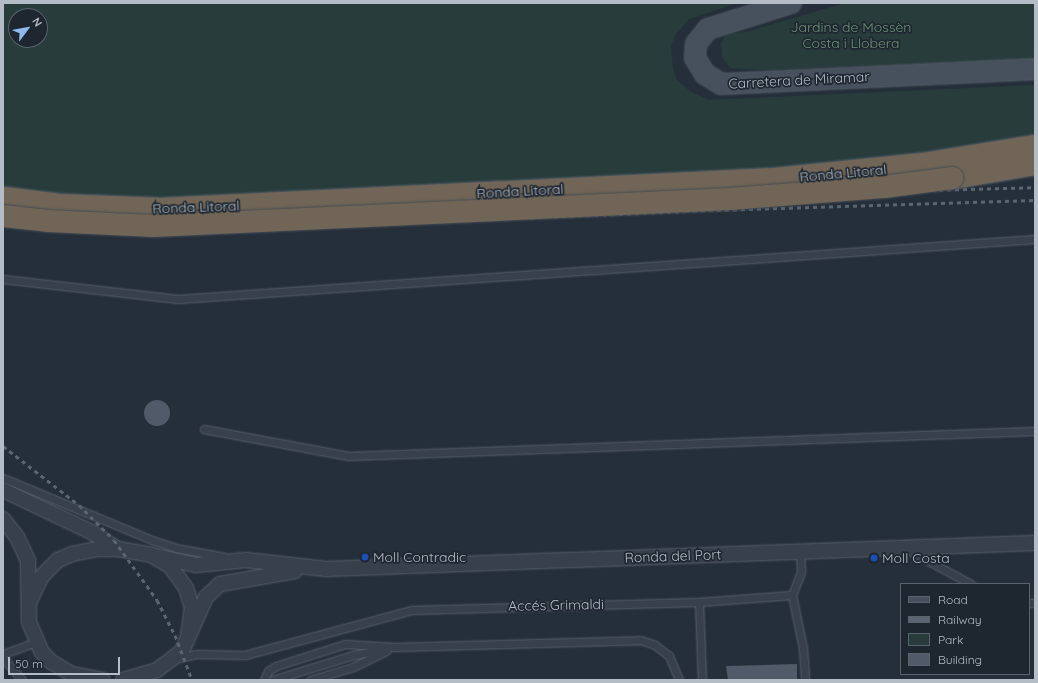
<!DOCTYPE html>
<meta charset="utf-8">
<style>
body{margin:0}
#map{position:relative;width:1038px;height:683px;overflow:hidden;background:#252f3a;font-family:Quicksand,sans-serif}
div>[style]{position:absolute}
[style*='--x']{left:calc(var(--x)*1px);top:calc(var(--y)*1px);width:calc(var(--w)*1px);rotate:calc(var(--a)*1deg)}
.green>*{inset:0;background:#283c3c}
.building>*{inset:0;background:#505a68}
.round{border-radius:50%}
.roads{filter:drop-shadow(0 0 1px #575f69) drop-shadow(0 0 1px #575f69)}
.lane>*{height:7px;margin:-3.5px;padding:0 3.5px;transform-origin:3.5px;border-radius:3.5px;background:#38414b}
.street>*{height:14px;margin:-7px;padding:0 7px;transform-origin:7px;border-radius:7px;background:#38414b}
.secondary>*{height:20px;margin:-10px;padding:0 10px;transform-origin:10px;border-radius:10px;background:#47505d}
.highway>*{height:22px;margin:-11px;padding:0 11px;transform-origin:11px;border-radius:11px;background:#706556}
.rail>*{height:3px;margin-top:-1.5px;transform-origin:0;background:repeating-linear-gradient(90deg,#5b6571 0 4px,transparent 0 8px)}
.bridges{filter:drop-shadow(0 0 1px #444c56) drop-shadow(0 0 1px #444c56)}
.highway-bridge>*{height:22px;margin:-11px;padding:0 11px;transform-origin:11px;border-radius:11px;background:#706556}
.dots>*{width:11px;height:11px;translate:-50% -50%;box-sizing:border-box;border:2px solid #1e2630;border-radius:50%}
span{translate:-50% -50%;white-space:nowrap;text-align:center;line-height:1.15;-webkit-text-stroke:3.5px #1e2630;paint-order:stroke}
.park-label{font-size:14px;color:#6d9574}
.street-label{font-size:14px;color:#b4bcc6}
.poi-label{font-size:14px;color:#b4bcc6}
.left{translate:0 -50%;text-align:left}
.frame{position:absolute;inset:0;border:4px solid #b4bcc6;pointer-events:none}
.legend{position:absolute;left:900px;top:583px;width:130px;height:92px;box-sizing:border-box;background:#1e2630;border:1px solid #5a626c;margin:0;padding:5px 7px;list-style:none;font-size:12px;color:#b4bcc6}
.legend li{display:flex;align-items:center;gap:8px;height:20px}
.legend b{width:20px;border:1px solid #5a626c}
.north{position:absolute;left:8px;top:8px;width:40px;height:40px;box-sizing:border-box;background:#1e2630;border:1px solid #5a626c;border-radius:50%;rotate:58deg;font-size:11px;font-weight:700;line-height:16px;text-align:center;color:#b4bcc6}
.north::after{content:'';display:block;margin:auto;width:14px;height:18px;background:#90b9ef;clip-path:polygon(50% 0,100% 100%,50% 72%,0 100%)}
.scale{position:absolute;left:8px;top:657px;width:112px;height:18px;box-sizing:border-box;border:2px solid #b4bcc6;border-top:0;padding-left:5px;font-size:12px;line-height:14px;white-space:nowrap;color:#b4bcc6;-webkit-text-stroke:3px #1e2630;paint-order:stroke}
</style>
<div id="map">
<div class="green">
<i style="clip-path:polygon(evenodd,3px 3px,737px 3px,689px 19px,676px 34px,671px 46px,673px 69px,677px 80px,691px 92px,709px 100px,1035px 85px,1035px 135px,991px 144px,867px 160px,744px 171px,163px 198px,59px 194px,13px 189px,3px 186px,3px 3px,16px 16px,40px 16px,40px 40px,16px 40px,16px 16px)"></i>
<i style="clip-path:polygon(845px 3px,1035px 3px,1035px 59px,760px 70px,730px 68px,722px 57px,721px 44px,725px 36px,733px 33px,746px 32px)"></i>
</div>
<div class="building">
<i class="round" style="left:144px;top:400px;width:26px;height:26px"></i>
<i style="clip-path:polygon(797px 664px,797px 680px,728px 680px,726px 666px)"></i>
</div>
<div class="roads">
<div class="lane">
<i style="--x:3;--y:279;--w:176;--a:6.5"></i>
<i style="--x:178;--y:299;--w:859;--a:-4"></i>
<i style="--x:204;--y:429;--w:147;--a:10.6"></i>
<i style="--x:348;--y:456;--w:687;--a:-2.08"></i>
<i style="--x:3;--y:478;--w:161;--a:22.6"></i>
<i style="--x:152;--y:540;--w:25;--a:18"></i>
<i style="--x:176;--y:548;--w:49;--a:10.6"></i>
<i style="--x:908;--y:550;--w:72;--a:28.4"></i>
<i style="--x:800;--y:551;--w:21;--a:87"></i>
<i style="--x:801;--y:572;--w:25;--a:111"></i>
<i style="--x:792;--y:595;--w:54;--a:78.3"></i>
<i style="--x:803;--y:648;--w:32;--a:86"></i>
<i style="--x:699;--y:602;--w:78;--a:87.8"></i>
<i style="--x:1029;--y:603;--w:6;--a:0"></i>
<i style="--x:3;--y:654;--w:35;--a:-20"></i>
<i style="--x:3;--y:658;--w:29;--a:49"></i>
<i style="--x:179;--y:658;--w:17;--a:-13"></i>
<i style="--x:196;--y:654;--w:49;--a:1.2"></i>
<i style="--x:245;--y:655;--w:173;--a:-15.1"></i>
<i style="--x:412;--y:610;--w:287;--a:-1.6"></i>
<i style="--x:699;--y:602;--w:93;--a:-4.3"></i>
<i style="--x:264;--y:680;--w:10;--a:-66"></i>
<i style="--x:268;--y:671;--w:9;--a:-32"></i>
<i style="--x:276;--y:666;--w:72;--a:-17.7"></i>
<i style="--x:345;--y:644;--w:50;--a:3.4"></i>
<i style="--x:395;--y:647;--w:245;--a:-1.6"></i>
<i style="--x:640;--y:640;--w:16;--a:18"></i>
<i style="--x:655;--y:645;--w:18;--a:38"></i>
<i style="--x:669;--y:656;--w:26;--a:67"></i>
<i style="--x:272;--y:680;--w:82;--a:-17.1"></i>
<i style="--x:350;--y:656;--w:34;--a:-12"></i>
<i style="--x:310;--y:680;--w:45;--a:-16.8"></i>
<i style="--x:353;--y:667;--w:37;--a:-26"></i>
</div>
<div class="street">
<i style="--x:3;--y:490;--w:100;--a:25.5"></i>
<i style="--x:93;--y:533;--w:30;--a:33"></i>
<i style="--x:3;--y:519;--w:23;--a:52"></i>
<i style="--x:17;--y:537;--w:26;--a:65"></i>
<i style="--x:28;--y:561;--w:61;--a:89.1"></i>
<i style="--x:29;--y:622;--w:33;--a:67"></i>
<i style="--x:42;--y:652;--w:12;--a:48"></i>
<i style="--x:50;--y:661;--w:26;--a:31"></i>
<i style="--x:72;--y:674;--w:31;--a:11"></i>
<i style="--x:151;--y:555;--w:46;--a:12.5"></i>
<i style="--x:196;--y:565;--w:50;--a:-5.7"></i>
<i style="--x:246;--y:560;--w:81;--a:6.4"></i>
<i style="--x:326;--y:569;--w:709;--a:-2.1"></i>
<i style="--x:29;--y:603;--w:29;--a:-65"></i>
<i style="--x:41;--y:577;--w:24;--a:-45"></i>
<i style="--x:58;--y:560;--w:15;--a:-23"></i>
<i style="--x:72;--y:554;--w:25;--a:-11"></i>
<i style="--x:97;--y:549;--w:21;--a:0"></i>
<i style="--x:118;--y:549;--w:34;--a:10"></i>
<i style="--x:151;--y:555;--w:22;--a:30"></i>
<i style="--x:170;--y:566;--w:27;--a:54"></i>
<i style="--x:186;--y:588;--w:21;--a:73"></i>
<i style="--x:192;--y:608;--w:30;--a:98"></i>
<i style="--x:123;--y:680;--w:35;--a:-16"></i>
<i style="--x:157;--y:670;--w:31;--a:-37"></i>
<i style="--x:182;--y:651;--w:59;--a:-66"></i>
<i style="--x:206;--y:597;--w:19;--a:-43"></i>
<i style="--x:220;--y:584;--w:76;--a:-9.8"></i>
</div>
<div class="secondary">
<i style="--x:791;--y:3;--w:87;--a:162.6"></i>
<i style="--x:708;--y:29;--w:19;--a:129"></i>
<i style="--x:696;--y:44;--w:14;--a:94"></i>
<i style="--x:695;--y:58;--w:19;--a:58"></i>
<i style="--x:705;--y:74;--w:19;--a:32"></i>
<i style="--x:721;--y:84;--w:314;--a:-2.7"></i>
</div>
<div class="highway">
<i style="--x:952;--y:178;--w:84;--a:-9.6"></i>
<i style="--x:3;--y:198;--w:57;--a:7"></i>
<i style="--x:60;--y:205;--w:101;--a:2.3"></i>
<i style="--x:161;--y:209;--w:615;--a:-2.8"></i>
<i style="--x:775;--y:179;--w:149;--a:-5.8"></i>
<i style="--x:923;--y:164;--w:113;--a:-9.1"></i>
</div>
</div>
<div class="rail">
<i style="--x:3;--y:205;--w:94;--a:9.2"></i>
<i style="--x:96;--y:220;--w:275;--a:-2.1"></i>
<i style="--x:371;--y:210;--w:176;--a:-3.3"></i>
<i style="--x:547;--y:200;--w:488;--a:-1.5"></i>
<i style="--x:3;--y:221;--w:90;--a:6.4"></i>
<i style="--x:92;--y:231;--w:167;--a:-0.7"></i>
<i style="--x:259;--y:229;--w:426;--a:-2.4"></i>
<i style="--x:685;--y:211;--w:350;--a:-1.8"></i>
<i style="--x:3;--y:446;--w:96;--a:37.8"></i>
<i style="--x:79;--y:505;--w:49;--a:45"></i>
<i style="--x:114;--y:540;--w:74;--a:54.4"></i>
<i style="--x:157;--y:600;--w:39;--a:63"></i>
<i style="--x:175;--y:635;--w:48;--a:69.3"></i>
</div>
<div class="bridges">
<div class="highway-bridge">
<i style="--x:3;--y:216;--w:45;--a:6.3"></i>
<i style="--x:48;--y:221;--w:106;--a:2.7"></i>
<i style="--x:154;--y:226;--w:577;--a:-2.68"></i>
<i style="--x:730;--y:199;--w:154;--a:-4.5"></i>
<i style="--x:884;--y:187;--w:69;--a:-7.5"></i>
</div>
</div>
<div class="dots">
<i style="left:365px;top:557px;background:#1a4fb4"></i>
<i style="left:874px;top:558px;background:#1a4fb4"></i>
</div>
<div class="park-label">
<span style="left:851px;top:35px">Jardins de Mossèn<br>Costa i Llobera</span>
</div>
<div class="street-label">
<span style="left:799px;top:80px;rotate:-3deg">Carretera de Miramar</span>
<span style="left:843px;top:173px;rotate:-5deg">Ronda Litoral</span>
<span style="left:520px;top:191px;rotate:-3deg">Ronda Litoral</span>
<span style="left:196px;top:207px;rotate:-2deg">Ronda Litoral</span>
<span style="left:673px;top:556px;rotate:-2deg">Ronda del Port</span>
<span style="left:556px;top:605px;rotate:-1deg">Accés Grimaldi</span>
</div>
<div class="poi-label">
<span class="left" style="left:373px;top:557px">Moll Contradic</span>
<span class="left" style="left:882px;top:558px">Moll Costa</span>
</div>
<div class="frame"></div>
<ul class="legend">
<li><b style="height:5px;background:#47505d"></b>Road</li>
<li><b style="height:5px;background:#5b6571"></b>Railway</li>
<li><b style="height:11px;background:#283c3c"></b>Park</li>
<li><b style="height:11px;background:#505a68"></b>Building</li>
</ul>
<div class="north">N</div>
<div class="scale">50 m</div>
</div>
